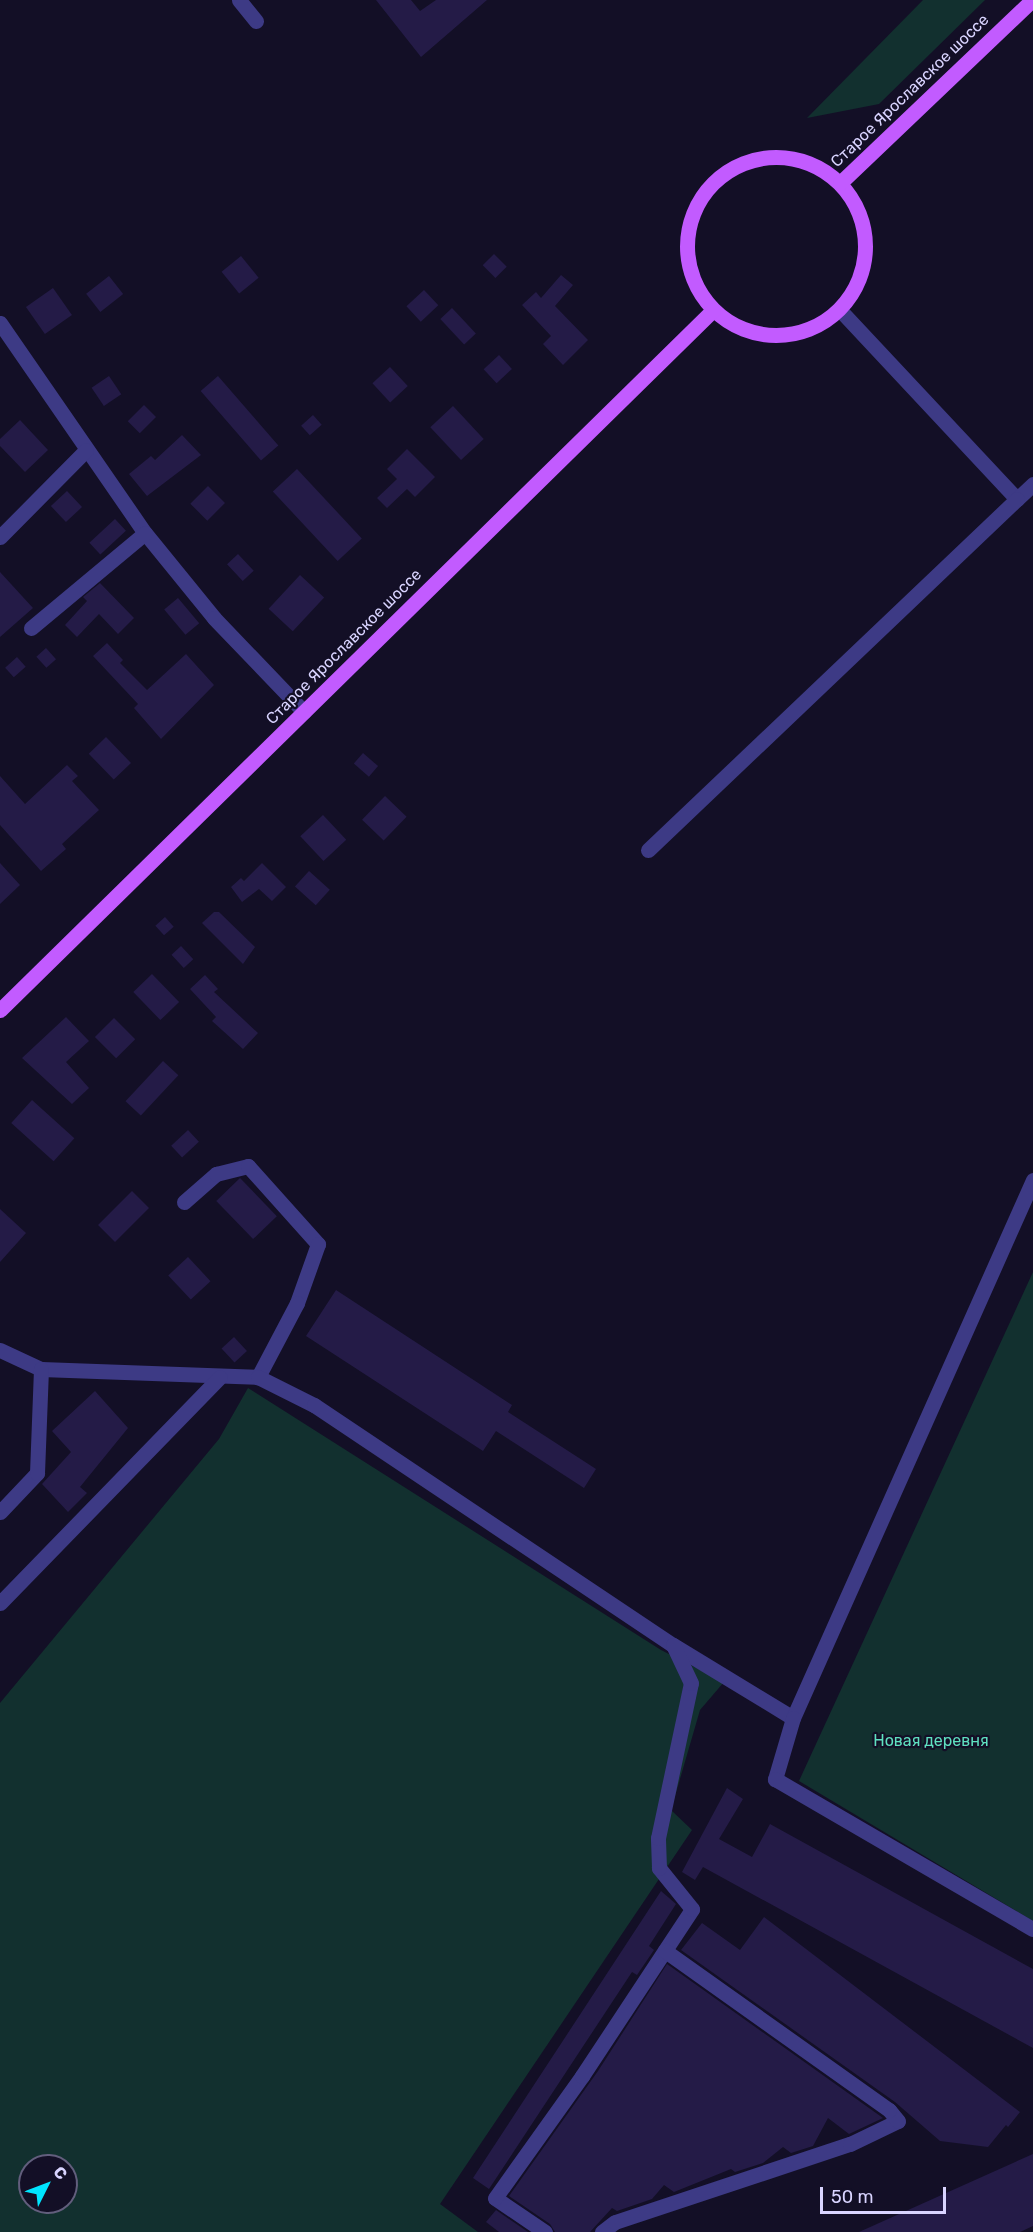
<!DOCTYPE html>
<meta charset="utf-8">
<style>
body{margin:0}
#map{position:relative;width:1033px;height:2232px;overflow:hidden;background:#130f26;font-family:Rubik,sans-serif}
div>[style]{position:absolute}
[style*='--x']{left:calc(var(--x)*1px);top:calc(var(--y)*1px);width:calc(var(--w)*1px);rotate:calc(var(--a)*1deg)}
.green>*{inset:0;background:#12302f}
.building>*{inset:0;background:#241b47;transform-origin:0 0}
.minor>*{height:15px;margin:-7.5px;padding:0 7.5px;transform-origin:7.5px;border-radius:7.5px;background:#3d3a85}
.major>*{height:15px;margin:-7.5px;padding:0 7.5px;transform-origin:7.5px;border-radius:7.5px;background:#c25bff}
.major>.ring{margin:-7.5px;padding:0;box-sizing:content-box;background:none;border:15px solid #c25bff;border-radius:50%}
span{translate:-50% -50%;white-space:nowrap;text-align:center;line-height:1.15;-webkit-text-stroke:4.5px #130f26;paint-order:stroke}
.street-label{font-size:16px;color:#d9d4ff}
.park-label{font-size:16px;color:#5fe0c0}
.north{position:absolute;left:18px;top:2154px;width:60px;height:60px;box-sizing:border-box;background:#130f26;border:2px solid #625e7d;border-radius:50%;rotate:48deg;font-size:16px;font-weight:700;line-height:24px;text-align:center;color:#d9d4ff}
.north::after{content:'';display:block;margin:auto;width:21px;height:27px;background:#00e5ff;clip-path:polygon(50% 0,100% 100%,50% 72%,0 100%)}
.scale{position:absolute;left:820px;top:2187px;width:126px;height:27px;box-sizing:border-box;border:3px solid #d9d4ff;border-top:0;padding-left:8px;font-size:18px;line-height:21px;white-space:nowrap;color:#d9d4ff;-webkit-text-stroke:4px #130f26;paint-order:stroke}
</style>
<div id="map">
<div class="green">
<i style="clip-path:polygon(923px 0,985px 0,879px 104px,807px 118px)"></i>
<i style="clip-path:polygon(1033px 1272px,1033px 1921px,799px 1781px)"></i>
<i style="clip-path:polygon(evenodd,248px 1388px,661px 1650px,724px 1682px,700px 1710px,671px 1810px,692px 1830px,440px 2204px,478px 2232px,0 2232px,0 1703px,219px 1439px,248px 1388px,30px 2166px,66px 2166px,66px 2202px,30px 2202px,30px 2166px)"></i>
</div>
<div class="building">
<i style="clip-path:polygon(376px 0,411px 0,420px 11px,436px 0,487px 0,421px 57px)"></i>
<i style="left:494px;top:254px;width:18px;height:16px;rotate:45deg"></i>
<i style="left:241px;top:256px;width:28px;height:25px;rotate:51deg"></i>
<i style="clip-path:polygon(561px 275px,573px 285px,555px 306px,588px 340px,563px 365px,543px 344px,551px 336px,522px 305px,536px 292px,541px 298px)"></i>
<i style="left:109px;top:276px;width:23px;height:29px;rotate:52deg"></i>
<i style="left:53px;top:288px;width:33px;height:33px;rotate:55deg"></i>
<i style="left:424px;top:290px;width:21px;height:24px;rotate:47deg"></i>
<i style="left:452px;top:308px;width:35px;height:16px;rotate:47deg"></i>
<i style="left:499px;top:355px;width:19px;height:21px;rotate:47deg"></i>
<i style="left:390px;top:367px;width:26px;height:24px;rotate:47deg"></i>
<i style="left:109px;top:376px;width:22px;height:21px;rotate:56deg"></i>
<i style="left:218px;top:376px;width:92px;height:23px;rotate:49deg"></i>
<i style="left:144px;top:405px;width:17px;height:23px;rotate:45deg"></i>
<i style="left:453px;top:406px;width:45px;height:31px;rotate:47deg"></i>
<i style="left:313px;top:415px;width:13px;height:16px;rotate:48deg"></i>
<i style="clip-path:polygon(20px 420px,48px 450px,25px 472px,0 446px,0 439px)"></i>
<i style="clip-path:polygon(182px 435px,201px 455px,147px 496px,129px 474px,151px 456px,155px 460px)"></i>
<i style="clip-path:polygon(407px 449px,435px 477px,415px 497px,407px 489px,387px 508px,377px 498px,397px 479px,387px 469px)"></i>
<i style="left:297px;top:469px;width:95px;height:33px;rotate:47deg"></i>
<i style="left:208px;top:486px;width:24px;height:25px;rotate:45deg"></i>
<i style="left:67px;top:491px;width:22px;height:22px;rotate:47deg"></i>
<i style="left:115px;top:519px;width:16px;height:35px;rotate:47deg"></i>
<i style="left:238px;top:554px;width:23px;height:15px;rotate:47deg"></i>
<i style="clip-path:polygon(0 572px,33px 608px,0 637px)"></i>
<i style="left:300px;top:575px;width:33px;height:46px;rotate:43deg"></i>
<i style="clip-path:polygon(100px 583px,134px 618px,118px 634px,99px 614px,77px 637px,65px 625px,87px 601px,83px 597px)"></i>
<i style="left:178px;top:598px;width:33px;height:18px;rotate:50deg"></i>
<i style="clip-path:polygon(107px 643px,123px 660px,120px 663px,147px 690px,186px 654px,214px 685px,161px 739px,134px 708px,138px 704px,93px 656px)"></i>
<i style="left:46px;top:648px;width:15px;height:13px;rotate:48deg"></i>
<i style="left:17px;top:657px;width:13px;height:16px;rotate:48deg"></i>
<i style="left:106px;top:737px;width:36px;height:24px;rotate:46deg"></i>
<i style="left:363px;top:753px;width:20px;height:14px;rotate:41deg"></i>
<i style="clip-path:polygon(67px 765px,78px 776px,72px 781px,99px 810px,62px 844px,66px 849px,41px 871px,0 825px,0 776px,25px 804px)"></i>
<i style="left:385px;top:796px;width:30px;height:33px;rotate:44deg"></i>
<i style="left:323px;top:815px;width:34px;height:31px;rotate:47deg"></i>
<i style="clip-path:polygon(0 863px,20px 885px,0 904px)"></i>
<i style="clip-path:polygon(262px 863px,286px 887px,272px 901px,259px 889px,242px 902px,231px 887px,241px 878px,244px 881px)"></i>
<i style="left:309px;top:871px;width:28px;height:21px;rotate:42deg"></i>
<i style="clip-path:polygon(214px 912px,219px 912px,255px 947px,243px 964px,202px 923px)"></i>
<i style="left:165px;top:917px;width:13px;height:13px;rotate:48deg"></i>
<i style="left:181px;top:946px;width:18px;height:13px;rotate:47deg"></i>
<i style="left:152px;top:974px;width:39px;height:26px;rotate:46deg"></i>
<i style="clip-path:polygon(205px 975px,218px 989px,214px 992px,258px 1033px,243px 1049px,212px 1021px,216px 1017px,190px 989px)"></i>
<i style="clip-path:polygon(66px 1017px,89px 1041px,66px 1062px,89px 1088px,72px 1104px,22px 1058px)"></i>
<i style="left:114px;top:1018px;width:30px;height:27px;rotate:45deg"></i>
<i style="left:163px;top:1061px;width:21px;height:55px;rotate:43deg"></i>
<i style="left:32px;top:1100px;width:57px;height:31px;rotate:42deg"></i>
<i style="left:188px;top:1130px;width:16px;height:23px;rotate:47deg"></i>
<i style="left:240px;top:1178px;width:53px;height:33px;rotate:46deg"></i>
<i style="left:132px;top:1191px;width:24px;height:48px;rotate:45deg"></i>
<i style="clip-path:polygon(0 1209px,26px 1233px,0 1262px)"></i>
<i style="left:188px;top:1257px;width:33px;height:27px;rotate:47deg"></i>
<i style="clip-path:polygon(336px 1290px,512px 1405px,508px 1412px,596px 1469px,584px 1488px,496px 1431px,483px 1451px,306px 1336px)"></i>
<i style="left:234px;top:1337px;width:19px;height:17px;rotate:47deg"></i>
<i style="clip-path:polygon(95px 1391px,128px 1428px,80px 1487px,87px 1493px,68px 1512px,42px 1484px,71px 1452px,52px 1431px)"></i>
<i style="clip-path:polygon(727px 1788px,743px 1799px,719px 1839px,752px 1857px,770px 1824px,1033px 1969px,1033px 2048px,703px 1867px,695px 1880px,682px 1872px)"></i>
<i style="clip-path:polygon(661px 1891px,676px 1904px,649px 1946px,654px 1950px,637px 1975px,632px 1972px,489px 2189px,473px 2178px)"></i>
<i style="clip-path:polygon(764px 1917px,1020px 2112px,1008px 2127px,1006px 2125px,988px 2147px,940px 2141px,895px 2102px,681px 1950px,702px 1923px,740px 1950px)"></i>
<i style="clip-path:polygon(667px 1964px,883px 2118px,849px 2134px,828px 2118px,813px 2146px,791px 2153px,783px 2147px,763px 2163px,735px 2172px,731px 2169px,674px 2192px,664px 2185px,652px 2199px,617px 2211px,612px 2208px,590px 2232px,555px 2232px,550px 2224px,509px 2196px,598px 2071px)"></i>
<i style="clip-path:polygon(1033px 2154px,1033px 2226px,1020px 2232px,859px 2232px)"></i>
<i style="clip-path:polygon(496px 2210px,528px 2232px,499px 2232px,486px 2222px)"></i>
</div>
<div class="minor">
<i style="--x:239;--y:0;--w:27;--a:51"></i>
<i style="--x:840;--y:310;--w:259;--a:46.9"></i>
<i style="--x:1017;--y:499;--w:22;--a:-43"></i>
<i style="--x:0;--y:323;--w:255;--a:55.4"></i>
<i style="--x:145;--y:533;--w:109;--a:50.9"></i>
<i style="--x:214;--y:618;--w:130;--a:46.2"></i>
<i style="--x:0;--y:537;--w:122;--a:-45.3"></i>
<i style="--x:31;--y:628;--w:148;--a:-39.8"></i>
<i style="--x:648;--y:850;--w:509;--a:-43.57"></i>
<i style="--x:184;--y:1202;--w:43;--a:-41.2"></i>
<i style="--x:216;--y:1174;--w:33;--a:-14"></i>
<i style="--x:248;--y:1166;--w:105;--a:48.1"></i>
<i style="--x:318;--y:1244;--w:63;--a:109.6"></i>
<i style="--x:297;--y:1303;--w:84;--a:117.8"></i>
<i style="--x:0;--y:1350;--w:45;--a:24.9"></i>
<i style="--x:41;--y:1369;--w:217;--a:2.1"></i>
<i style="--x:258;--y:1377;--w:63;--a:26.6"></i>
<i style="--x:314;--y:1405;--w:432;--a:33.8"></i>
<i style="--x:673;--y:1645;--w:140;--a:31.3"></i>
<i style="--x:793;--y:1718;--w:589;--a:-65.96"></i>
<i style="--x:0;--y:1512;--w:54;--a:-46.5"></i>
<i style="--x:37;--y:1473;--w:104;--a:-87.8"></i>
<i style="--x:0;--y:1603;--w:315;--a:-45.8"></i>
<i style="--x:793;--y:1718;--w:64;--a:106.4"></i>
<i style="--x:775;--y:1779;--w:298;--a:30.2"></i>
<i style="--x:545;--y:2232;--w:60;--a:-145.8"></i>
<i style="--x:495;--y:2198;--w:150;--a:-54.5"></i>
<i style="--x:582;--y:2076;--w:200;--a:-56.6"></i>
<i style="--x:692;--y:1909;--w:53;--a:-128.8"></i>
<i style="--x:659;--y:1868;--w:30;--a:-92"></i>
<i style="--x:658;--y:1838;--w:158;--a:-78"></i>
<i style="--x:691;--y:1683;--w:42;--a:-115.3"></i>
<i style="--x:602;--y:2232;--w:16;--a:-38"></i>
<i style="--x:615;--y:2222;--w:248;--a:-18.4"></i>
<i style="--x:850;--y:2144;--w:53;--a:-25.6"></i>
<i style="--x:898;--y:2121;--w:14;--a:-129"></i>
<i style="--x:889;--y:2110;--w:275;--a:-144.6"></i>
</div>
<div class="major">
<i class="ring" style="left:687px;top:157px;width:163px;height:163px"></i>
<i style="--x:840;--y:183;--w:265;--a:-43.6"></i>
<i style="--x:0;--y:1010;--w:999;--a:-44.47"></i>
</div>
<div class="street-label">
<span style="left:910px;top:91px;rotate:-44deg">Старое Ярославское шоссе</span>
<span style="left:344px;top:647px;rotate:-45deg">Старое Ярославское шоссе</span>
</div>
<div class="park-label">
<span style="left:931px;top:1741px">Новая деревня</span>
</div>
<div class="north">С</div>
<div class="scale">50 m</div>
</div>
